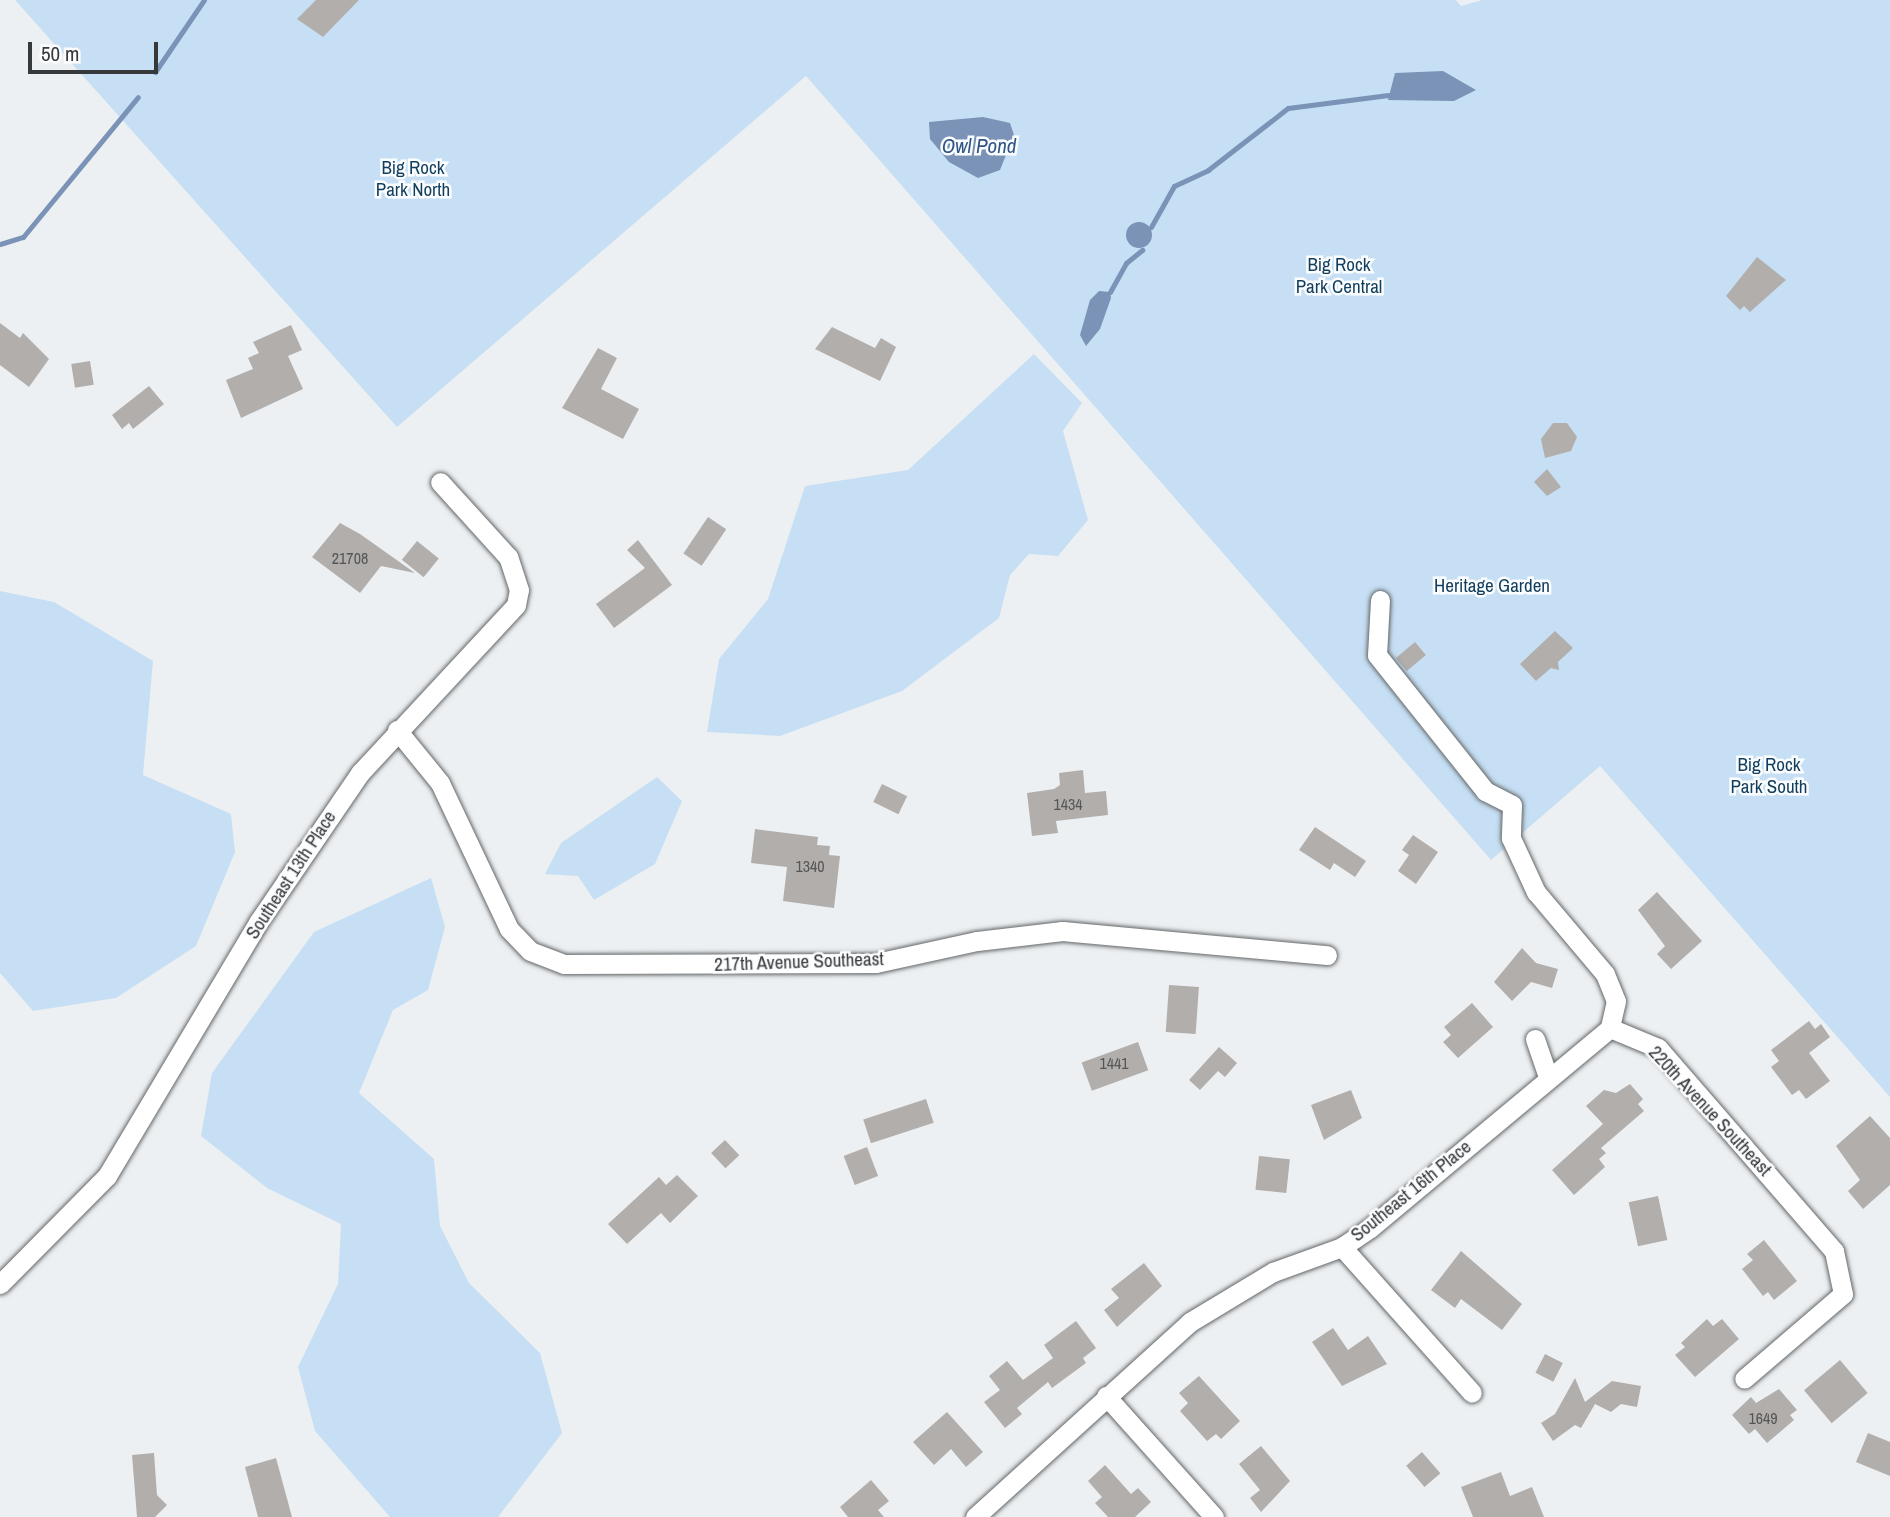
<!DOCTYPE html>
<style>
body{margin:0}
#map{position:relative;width:1890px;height:1517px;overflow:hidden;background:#edf0f2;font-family:"Archivo Narrow",sans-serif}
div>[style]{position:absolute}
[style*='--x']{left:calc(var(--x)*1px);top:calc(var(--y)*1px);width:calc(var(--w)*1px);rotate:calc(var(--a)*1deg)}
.green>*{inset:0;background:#c6dff4}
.water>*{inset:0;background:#7a93b6}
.round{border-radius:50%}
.stream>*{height:5px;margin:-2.5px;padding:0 2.5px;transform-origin:2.5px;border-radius:2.5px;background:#7a93b6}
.building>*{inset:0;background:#b2aeac;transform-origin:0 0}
.roads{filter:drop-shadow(0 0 2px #646769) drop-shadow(0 0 2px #646769)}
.street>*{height:19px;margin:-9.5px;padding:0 9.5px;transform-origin:9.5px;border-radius:9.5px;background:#fff}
span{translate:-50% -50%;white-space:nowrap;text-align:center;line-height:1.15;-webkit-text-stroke:5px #fbfdff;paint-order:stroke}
.number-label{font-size:16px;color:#565656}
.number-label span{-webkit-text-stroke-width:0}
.park-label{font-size:19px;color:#123e5d}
.street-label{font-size:19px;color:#373839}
.water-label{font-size:21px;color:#315585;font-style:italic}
.scale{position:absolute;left:28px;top:42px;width:130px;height:32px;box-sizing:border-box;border:4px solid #373839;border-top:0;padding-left:9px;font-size:21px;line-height:24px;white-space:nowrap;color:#373839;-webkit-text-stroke:5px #fbfdff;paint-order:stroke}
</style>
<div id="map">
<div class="green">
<i style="clip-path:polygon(15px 0,1456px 0,1461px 6px,1482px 0,1890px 0,1890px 1097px,1600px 766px,1491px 860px,806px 76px,397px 427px)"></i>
<i style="clip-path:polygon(1034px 354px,1082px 403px,1063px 431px,1088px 520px,1058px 556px,1029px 554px,1010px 575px,999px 618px,902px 691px,780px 736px,707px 732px,719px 659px,768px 599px,805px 486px,908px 470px)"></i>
<i style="clip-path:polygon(0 591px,54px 602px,153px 661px,143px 775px,231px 814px,235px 852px,196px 946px,116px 998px,33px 1011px,0 973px)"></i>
<i style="clip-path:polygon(657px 777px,682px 801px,655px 864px,594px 900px,578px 876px,545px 874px,561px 843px)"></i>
<i style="clip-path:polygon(431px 878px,445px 927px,428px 990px,393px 1010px,359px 1093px,434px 1159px,440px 1226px,469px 1283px,540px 1353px,562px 1433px,498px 1517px,390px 1517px,315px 1431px,298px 1367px,338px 1284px,341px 1224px,267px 1188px,201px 1136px,212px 1073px,314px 932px)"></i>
</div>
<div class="water">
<i style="clip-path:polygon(1443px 71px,1476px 90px,1454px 101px,1388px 100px,1395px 73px)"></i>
<i style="clip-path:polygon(983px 117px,1010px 123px,1014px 135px,1000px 170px,978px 178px,949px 162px,930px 139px,929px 122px)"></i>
<i class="round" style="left:1126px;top:222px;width:26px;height:26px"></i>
<i style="clip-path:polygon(1099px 291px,1110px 292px,1111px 298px,1100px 329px,1086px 346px,1080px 335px,1090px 300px)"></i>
</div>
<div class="stream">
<i style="--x:155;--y:72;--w:87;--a:-55.8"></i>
<i style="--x:1151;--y:227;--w:47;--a:-60.7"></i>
<i style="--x:1174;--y:186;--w:38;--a:-25"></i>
<i style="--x:1208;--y:170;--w:101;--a:-37.8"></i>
<i style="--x:1288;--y:108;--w:101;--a:-7.4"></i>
<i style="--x:0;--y:244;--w:24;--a:-17"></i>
<i style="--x:23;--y:237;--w:181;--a:-50.6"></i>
<i style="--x:1110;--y:292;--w:33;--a:-61"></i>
<i style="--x:1126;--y:263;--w:21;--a:-39"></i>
</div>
<div class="building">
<i style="clip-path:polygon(316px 0,359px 0,323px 37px,297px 19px)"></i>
<i style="clip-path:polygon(1757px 257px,1786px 280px,1750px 312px,1744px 306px,1740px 310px,1726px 296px)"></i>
<i style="clip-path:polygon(0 323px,20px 338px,23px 333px,49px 359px,29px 387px,0 365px)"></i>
<i style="clip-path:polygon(291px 325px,302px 350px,288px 356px,303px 389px,241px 418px,226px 380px,253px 369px,248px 358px,259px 353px,253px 342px)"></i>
<i style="clip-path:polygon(832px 327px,875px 348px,881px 338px,896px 347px,880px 381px,815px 349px)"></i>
<i style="clip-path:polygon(598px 348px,617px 358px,601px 389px,639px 409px,623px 439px,562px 408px)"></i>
<i style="left:90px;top:361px;width:24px;height:19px;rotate:81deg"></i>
<i style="clip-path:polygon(149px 386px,164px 404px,133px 429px,129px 423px,122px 429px,112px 415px)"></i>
<i style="clip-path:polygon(1553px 423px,1567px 423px,1577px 437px,1571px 451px,1545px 458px,1541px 439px)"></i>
<i style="clip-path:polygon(1547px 469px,1561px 487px,1547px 496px,1534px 482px)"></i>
<i style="left:708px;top:517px;width:22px;height:44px;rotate:34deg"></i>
<i style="clip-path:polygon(340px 523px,360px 534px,415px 573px,381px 566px,360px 593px,312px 557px)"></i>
<i style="clip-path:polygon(638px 540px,672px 585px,614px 628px,596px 604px,645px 568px,627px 550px)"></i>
<i style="left:417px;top:541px;width:28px;height:24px;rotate:39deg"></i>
<i style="clip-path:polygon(1555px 631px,1573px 648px,1558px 662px,1559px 670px,1551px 668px,1536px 681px,1520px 664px)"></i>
<i style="left:1415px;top:642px;width:17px;height:25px;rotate:50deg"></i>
<i style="clip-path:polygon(1083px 770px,1085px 793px,1106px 791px,1108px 815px,1056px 821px,1058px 833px,1032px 836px,1027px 793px,1054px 789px,1060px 785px,1059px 773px)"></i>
<i style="left:882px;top:784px;width:28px;height:20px;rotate:26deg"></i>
<i style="clip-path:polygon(1315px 827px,1366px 861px,1355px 877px,1334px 863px,1330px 870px,1299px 850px)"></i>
<i style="clip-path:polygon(755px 829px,818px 837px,817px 845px,830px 846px,829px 855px,840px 856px,834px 908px,783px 901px,787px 867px,751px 863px)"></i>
<i style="clip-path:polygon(1413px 835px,1438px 852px,1416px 884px,1398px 871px,1409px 855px,1402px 850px)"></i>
<i style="clip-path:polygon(1657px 892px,1702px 941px,1671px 969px,1657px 954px,1665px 946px,1638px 910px)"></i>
<i style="clip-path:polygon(1522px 948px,1536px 963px,1558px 969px,1552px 988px,1531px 982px,1512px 1001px,1494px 982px)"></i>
<i style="left:1169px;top:985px;width:30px;height:47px;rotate:4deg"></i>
<i style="clip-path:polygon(1472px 1003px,1493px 1027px,1458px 1058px,1443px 1042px,1451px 1035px,1444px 1027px)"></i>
<i style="clip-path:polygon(1809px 1021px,1815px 1029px,1821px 1024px,1830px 1037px,1809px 1053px,1830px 1081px,1806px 1099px,1799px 1090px,1792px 1095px,1771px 1067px,1779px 1061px,1771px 1050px)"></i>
<i style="left:1138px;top:1042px;width:30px;height:60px;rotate:70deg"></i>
<i style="clip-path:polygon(1219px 1047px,1237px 1063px,1225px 1077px,1218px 1071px,1200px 1090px,1189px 1080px)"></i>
<i style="clip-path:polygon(1630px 1084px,1643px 1099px,1638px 1104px,1644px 1111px,1601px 1148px,1606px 1153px,1599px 1159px,1605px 1167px,1574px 1195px,1552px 1170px,1603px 1124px,1586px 1106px,1604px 1090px,1616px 1093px)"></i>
<i style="clip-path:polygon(1351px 1090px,1362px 1118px,1324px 1140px,1311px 1105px)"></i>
<i style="left:926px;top:1099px;width:25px;height:66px;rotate:72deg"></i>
<i style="clip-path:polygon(1870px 1116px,1890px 1138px,1890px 1185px,1863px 1209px,1848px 1191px,1860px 1180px,1836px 1146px)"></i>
<i style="left:725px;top:1140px;width:21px;height:19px;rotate:47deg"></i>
<i style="left:867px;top:1147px;width:31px;height:25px;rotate:69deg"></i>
<i style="left:1259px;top:1156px;width:31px;height:34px;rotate:6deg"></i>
<i style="clip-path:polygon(677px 1175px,698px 1196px,670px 1223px,661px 1213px,627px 1244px,608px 1224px,659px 1177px,666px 1185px)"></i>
<i style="left:1658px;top:1196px;width:45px;height:30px;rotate:78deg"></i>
<i style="clip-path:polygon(1764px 1240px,1797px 1281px,1774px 1300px,1768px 1292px,1763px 1296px,1742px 1269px,1753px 1260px,1747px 1254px)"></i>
<i style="clip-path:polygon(1461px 1251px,1522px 1304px,1502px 1330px,1461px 1299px,1455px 1308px,1431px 1290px)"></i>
<i style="clip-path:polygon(1144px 1263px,1162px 1286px,1117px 1327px,1104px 1310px,1119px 1298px,1111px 1289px)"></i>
<i style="clip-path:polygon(1707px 1319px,1713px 1326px,1722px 1319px,1739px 1339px,1695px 1377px,1675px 1355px,1685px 1347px,1681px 1343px)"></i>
<i style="clip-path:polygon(1076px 1321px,1096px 1348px,1083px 1358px,1086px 1363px,1052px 1388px,1048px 1382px,1017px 1408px,1022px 1414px,1005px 1428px,984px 1402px,1000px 1390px,989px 1376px,1007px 1361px,1023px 1380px,1053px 1358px,1044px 1345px)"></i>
<i style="clip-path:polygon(1333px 1328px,1348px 1350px,1368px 1336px,1387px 1364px,1342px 1386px,1312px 1342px)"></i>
<i style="left:1545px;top:1354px;width:20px;height:21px;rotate:27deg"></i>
<i style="left:1840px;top:1360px;width:43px;height:47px;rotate:50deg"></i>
<i style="clip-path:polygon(1199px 1376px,1240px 1421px,1221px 1439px,1216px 1434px,1207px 1441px,1180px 1411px,1188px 1403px,1179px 1393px)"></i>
<i style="clip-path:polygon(1575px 1378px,1585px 1402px,1612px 1381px,1641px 1386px,1637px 1407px,1621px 1404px,1611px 1412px,1595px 1404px,1581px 1428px,1575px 1425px,1553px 1441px,1541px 1423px,1555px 1414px)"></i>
<i style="clip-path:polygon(1779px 1389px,1797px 1410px,1790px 1415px,1794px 1420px,1767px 1443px,1755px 1429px,1749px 1434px,1732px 1415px,1751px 1397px,1756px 1403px)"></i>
<i style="clip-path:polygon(947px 1412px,983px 1452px,966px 1467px,951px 1449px,934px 1465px,913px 1442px)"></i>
<i style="clip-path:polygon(1868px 1433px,1890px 1442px,1890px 1476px,1856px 1462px)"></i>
<i style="clip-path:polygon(1261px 1446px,1290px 1481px,1261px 1512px,1250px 1498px,1260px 1490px,1239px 1464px)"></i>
<i style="left:1422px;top:1452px;width:28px;height:21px;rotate:49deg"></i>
<i style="clip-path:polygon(154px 1453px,157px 1495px,167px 1505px,155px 1517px,137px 1517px,132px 1455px)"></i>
<i style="clip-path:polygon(276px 1458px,292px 1517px,258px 1517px,245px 1467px)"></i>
<i style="clip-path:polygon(1105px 1465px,1131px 1494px,1138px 1488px,1151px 1502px,1135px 1517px,1108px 1517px,1095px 1503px,1102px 1497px,1088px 1481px)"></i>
<i style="clip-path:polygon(1501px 1472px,1510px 1496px,1532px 1487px,1544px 1517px,1473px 1517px,1461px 1487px)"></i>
<i style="clip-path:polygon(871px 1480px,889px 1501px,878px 1510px,884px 1517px,848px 1517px,840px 1507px)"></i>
</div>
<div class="roads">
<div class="street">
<i style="--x:1380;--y:600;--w:55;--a:93.1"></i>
<i style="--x:1377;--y:655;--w:174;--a:51.5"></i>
<i style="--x:1485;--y:791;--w:30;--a:27"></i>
<i style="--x:1512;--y:805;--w:33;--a:92"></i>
<i style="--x:1511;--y:838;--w:60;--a:65.2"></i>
<i style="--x:1536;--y:892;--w:107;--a:49.9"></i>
<i style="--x:1605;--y:974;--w:29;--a:68"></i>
<i style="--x:1616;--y:1001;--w:28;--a:103"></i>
<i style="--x:1610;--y:1028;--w:52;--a:22.6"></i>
<i style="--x:1658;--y:1048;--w:269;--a:49.1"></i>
<i style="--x:1834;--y:1251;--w:44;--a:78.2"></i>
<i style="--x:1843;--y:1294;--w:130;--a:139.4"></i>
<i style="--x:397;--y:730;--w:68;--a:50.9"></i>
<i style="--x:440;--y:783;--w:161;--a:64.7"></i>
<i style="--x:509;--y:929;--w:30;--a:46"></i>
<i style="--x:530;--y:951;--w:36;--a:21"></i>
<i style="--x:564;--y:964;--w:312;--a:-0.2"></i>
<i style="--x:876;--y:963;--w:103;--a:-12.3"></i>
<i style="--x:977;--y:941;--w:86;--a:-6.7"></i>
<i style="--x:1062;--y:931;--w:266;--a:5.2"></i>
<i style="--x:1535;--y:1039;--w:39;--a:71"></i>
<i style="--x:1342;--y:1247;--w:195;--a:48.3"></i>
<i style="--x:0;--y:1284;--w:152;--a:-45.3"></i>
<i style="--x:107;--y:1176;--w:297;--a:-59.2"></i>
<i style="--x:259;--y:921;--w:179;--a:-55.7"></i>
<i style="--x:360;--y:773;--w:229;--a:-47.1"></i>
<i style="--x:516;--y:605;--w:15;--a:-79"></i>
<i style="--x:519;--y:590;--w:35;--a:-108"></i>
<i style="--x:508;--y:557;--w:101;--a:-132.2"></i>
<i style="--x:1106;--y:1396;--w:162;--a:48.2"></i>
<i style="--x:975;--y:1517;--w:290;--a:-42.2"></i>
<i style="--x:1190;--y:1322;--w:97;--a:-31.1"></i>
<i style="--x:1273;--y:1272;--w:73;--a:-19.9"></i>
<i style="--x:1342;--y:1247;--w:34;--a:-34"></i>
<i style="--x:1370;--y:1228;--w:312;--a:-39.8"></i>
</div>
</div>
<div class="number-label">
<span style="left:350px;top:558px">21708</span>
<span style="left:1068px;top:804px">1434</span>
<span style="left:810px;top:866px">1340</span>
<span style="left:1114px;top:1063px">1441</span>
<span style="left:1763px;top:1418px">1649</span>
</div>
<div class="park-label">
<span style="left:413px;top:179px">Big Rock<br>Park North</span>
<span style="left:1339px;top:276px">Big Rock<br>Park Central</span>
<span style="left:1492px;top:586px">Heritage Garden</span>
<span style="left:1769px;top:776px">Big Rock<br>Park South</span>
</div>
<div class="street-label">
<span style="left:291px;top:875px;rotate:-57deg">Southeast 13th Place</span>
<span style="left:799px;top:962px;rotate:-2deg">217th Avenue Southeast</span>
<span style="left:1710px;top:1111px;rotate:47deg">220th Avenue Southeast</span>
<span style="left:1411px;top:1191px;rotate:-39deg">Southeast 16th Place</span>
</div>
<div class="water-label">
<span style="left:979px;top:146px">Owl Pond</span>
</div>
<div class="scale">50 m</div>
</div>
